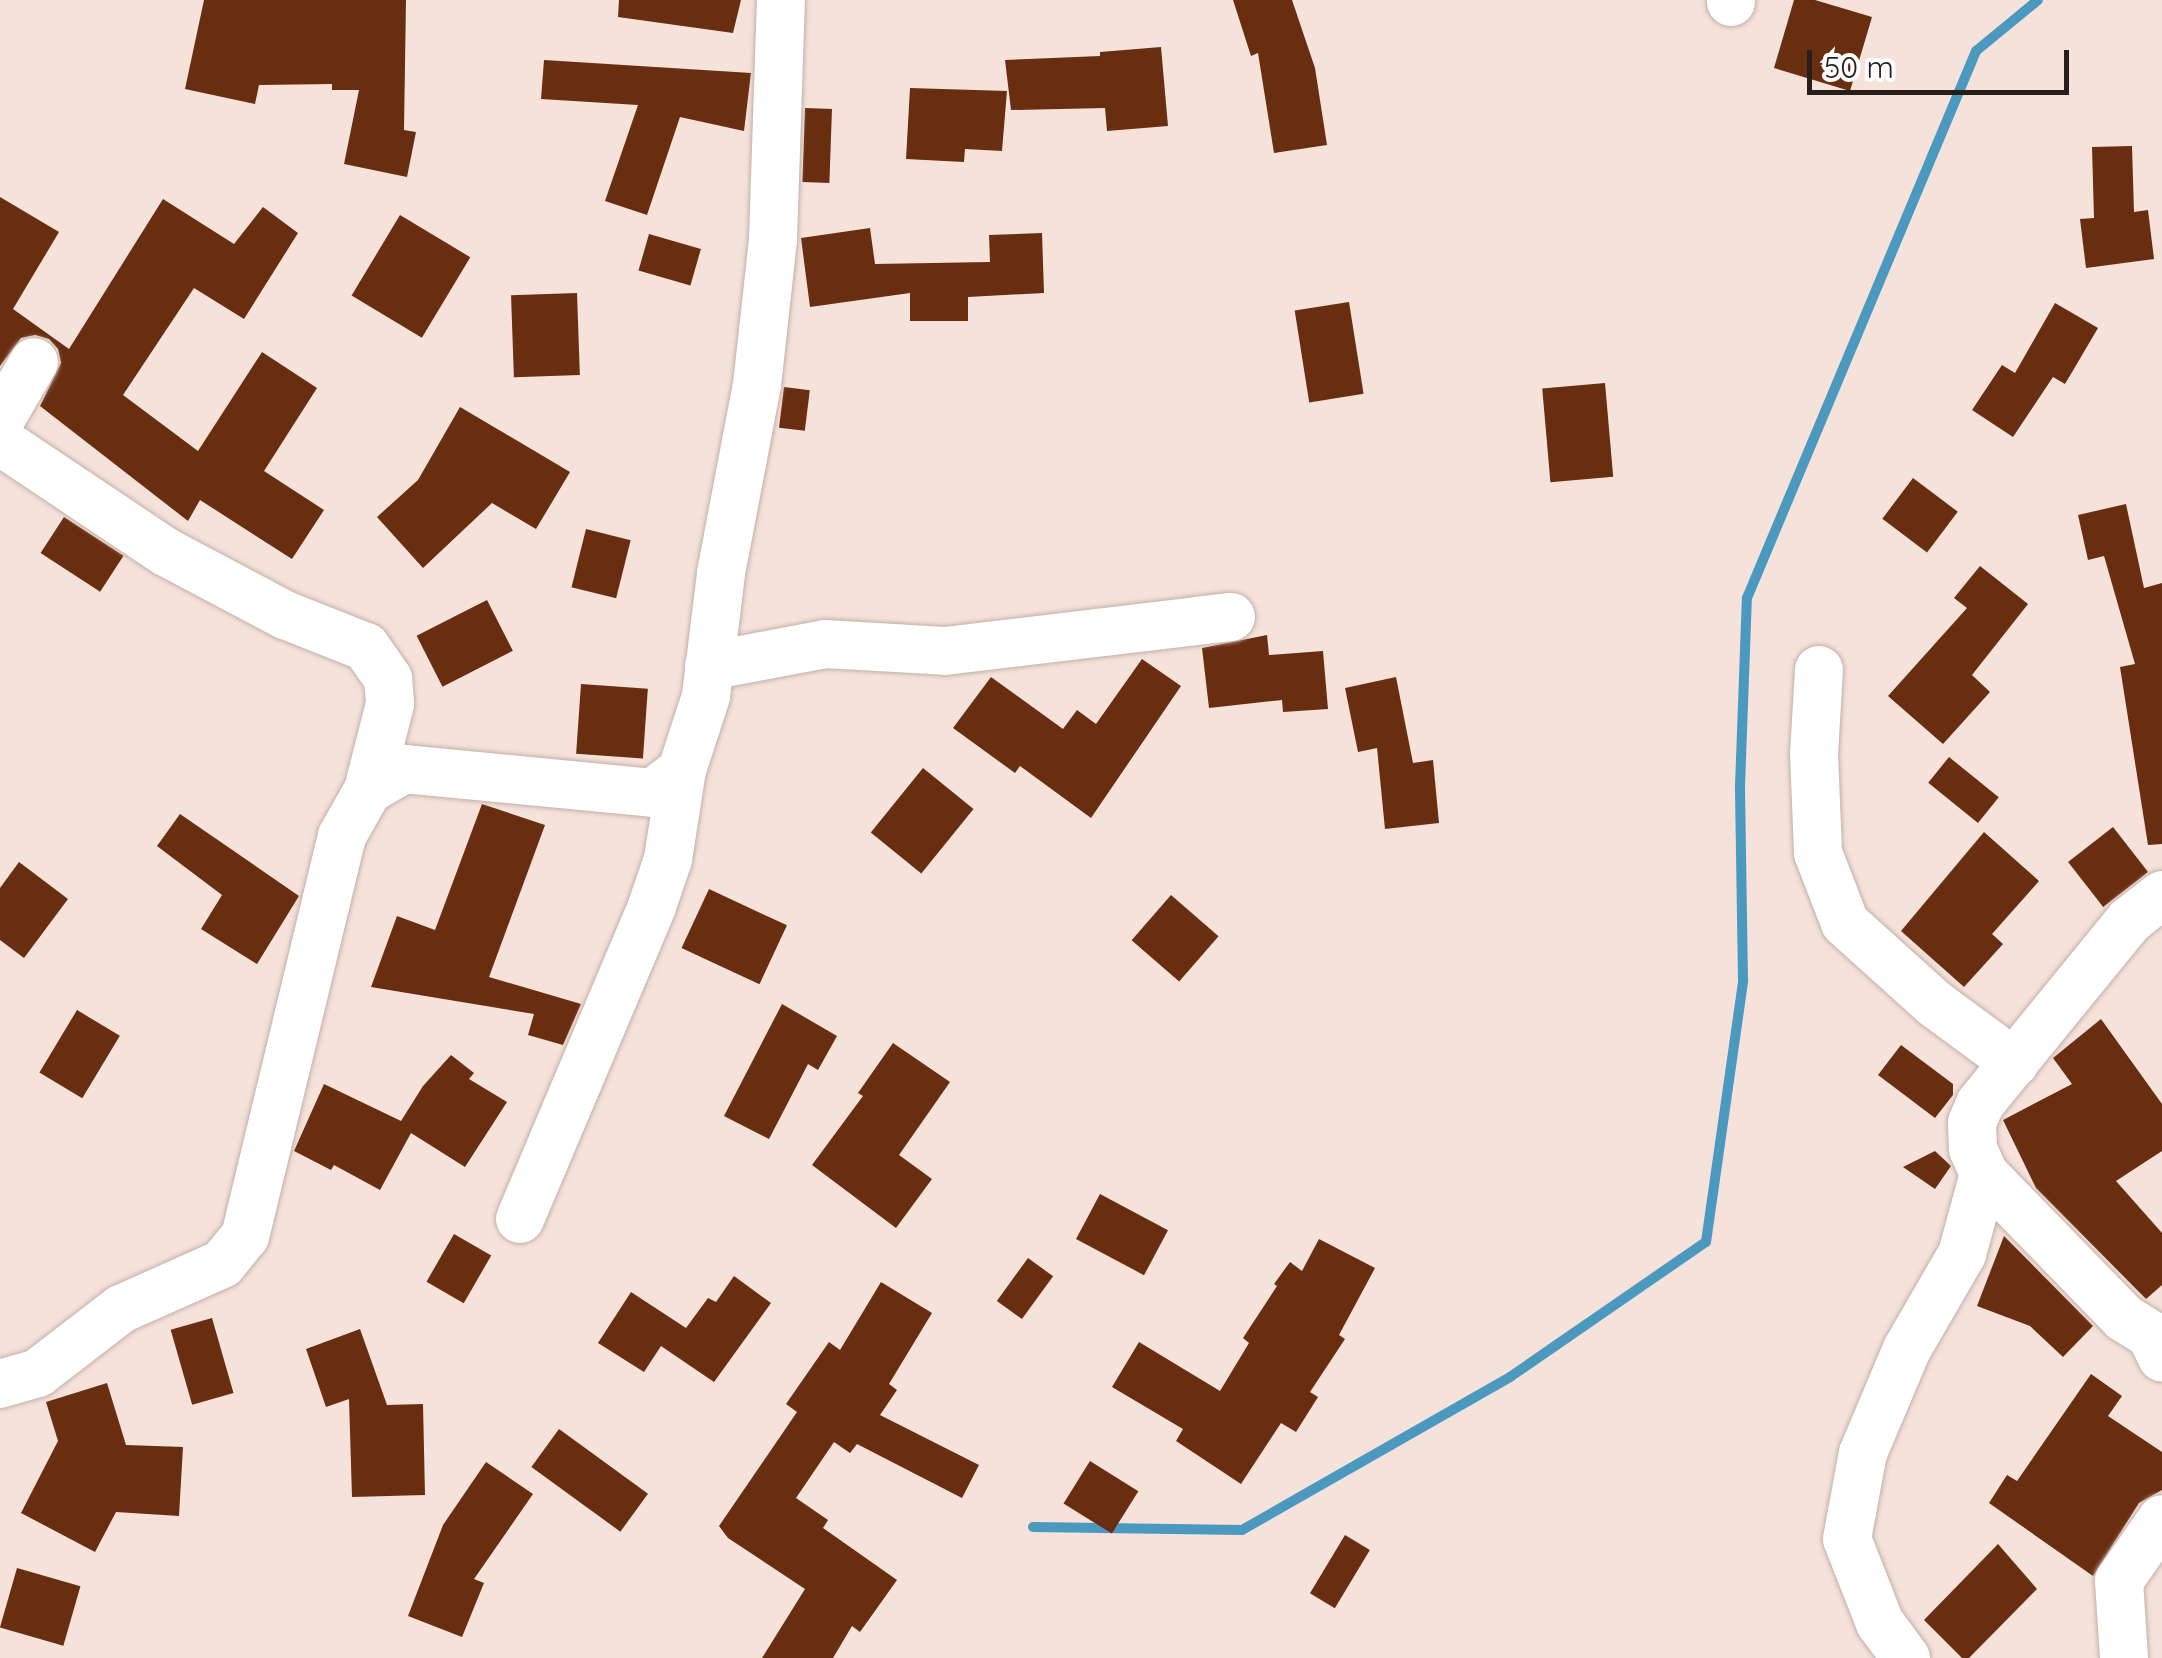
<!DOCTYPE html>
<style>
body{margin:0}
#map{position:relative;width:2162px;height:1658px;overflow:hidden;background:#f5e2da;font-family:Quicksand,sans-serif}
div>[style]{position:absolute}
[style*='--x']{left:calc(var(--x)*1px);top:calc(var(--y)*1px);width:calc(var(--w)*1px);rotate:calc(var(--a)*1deg)}
.stream>*{height:10px;margin:-5px;padding:0 5px;transform-origin:5px;border-radius:5px;background:#4b99bf}
.building>*{inset:0;background:#692d0f;transform-origin:0 0}
.roads{filter:drop-shadow(0 0 2px #c2b0a8) drop-shadow(0 0 2px #c2b0a8)}
.minor>*{height:48px;margin:-24px;padding:0 24px;transform-origin:24px;border-radius:24px;background:#fff}
span{translate:-50% -50%;white-space:nowrap;text-align:center;line-height:1.15;-webkit-text-stroke:10px #fff;paint-order:stroke}
.scale{position:absolute;left:1807px;top:50px;width:262px;height:45px;box-sizing:border-box;border:5px solid #251e1b;border-top:0;padding-left:12px;font-size:30px;line-height:35px;white-space:nowrap;color:#251e1b;-webkit-text-stroke:8px #fff;paint-order:stroke}
</style>
<div id="map">
<div class="stream">
<i style="--x:1033;--y:1527;--w:209;--a:0.8"></i>
<i style="--x:1242;--y:1530;--w:309;--a:-29.7"></i>
<i style="--x:1510;--y:1377;--w:238;--a:-34.6"></i>
<i style="--x:1706;--y:1242;--w:264;--a:-81.9"></i>
<i style="--x:1743;--y:981;--w:195;--a:-90.9"></i>
<i style="--x:1740;--y:786;--w:188;--a:-87.9"></i>
<i style="--x:1747;--y:598;--w:593;--a:-67.28"></i>
<i style="--x:1976;--y:51;--w:80;--a:-39.4"></i>
</div>
<div class="building">
<i style="clip-path:polygon(204px 0,406px 0,404px 130px,416px 132px,407px 177px,344px 164px,359px 90px,332px 90px,332px 84px,259px 85px,255px 104px,185px 89px)"></i>
<i style="clip-path:polygon(619px 0,741px 0,733px 33px,618px 17px)"></i>
<i style="clip-path:polygon(1233px 0,1292px 0,1315px 68px,1327px 145px,1274px 153px,1258px 53px,1251px 56px)"></i>
<i style="clip-path:polygon(1794px 0,1815px 0,1872px 17px,1850px 91px,1774px 68px)"></i>
<i style="clip-path:polygon(1161px 47px,1168px 126px,1107px 131px,1105px 108px,1011px 110px,1005px 60px,1100px 56px,1100px 52px)"></i>
<i style="clip-path:polygon(544px 60px,751px 73px,744px 131px,680px 117px,647px 215px,605px 201px,638px 105px,541px 99px)"></i>
<i style="clip-path:polygon(910px 88px,1007px 91px,1002px 151px,965px 149px,964px 162px,906px 159px)"></i>
<i style="left:805px;top:108px;width:27px;height:74px;rotate:2deg"></i>
<i style="clip-path:polygon(2132px 146px,2134px 212px,2148px 210px,2154px 259px,2086px 268px,2080px 219px,2094px 218px,2092px 147px)"></i>
<i style="clip-path:polygon(0 197px,59px 232px,13px 309px,69px 349px,163px 199px,234px 244px,263px 207px,298px 233px,244px 319px,194px 288px,123px 395px,198px 451px,262px 352px,317px 388px,264px 471px,324px 510px,292px 559px,200px 500px,188px 521px,40px 406px,61px 363px,58px 349px,49px 339px,35px 335px,21px 338px,0 366px)"></i>
<i style="left:400px;top:215px;width:82px;height:94px;rotate:31deg"></i>
<i style="clip-path:polygon(870px 228px,875px 264px,990px 262px,989px 235px,1042px 233px,1044px 293px,968px 297px,968px 321px,910px 321px,910px 293px,810px 307px,801px 238px)"></i>
<i style="left:649px;top:234px;width:54px;height:38px;rotate:16deg"></i>
<i style="left:577px;top:293px;width:82px;height:66px;rotate:88deg"></i>
<i style="left:1349px;top:302px;width:93px;height:55px;rotate:81deg"></i>
<i style="clip-path:polygon(2055px 303px,2098px 328px,2065px 384px,2053px 377px,2013px 437px,1972px 410px,2002px 365px,2015px 373px)"></i>
<i style="left:1605px;top:383px;width:94px;height:63px;rotate:85deg"></i>
<i style="left:784px;top:387px;width:26px;height:41px;rotate:7deg"></i>
<i style="clip-path:polygon(460px 407px,570px 472px,536px 529px,492px 503px,423px 568px,377px 517px,418px 480px)"></i>
<i style="left:1913px;top:478px;width:56px;height:51px;rotate:37deg"></i>
<i style="clip-path:polygon(2126px 504px,2144px 588px,2162px 583px,2162px 844px,2148px 845px,2120px 667px,2135px 664px,2104px 556px,2088px 560px,2078px 515px)"></i>
<i style="left:64px;top:517px;width:71px;height:43px;rotate:33deg"></i>
<i style="left:586px;top:529px;width:46px;height:60px;rotate:14deg"></i>
<i style="clip-path:polygon(1980px 566px,2028px 604px,1972px 675px,1990px 692px,1943px 744px,1888px 696px,1967px 608px,1954px 598px)"></i>
<i style="left:487px;top:600px;width:57px;height:79px;rotate:63deg"></i>
<i style="clip-path:polygon(1267px 635px,1269px 655px,1323px 651px,1328px 709px,1283px 712px,1282px 700px,1209px 708px,1202px 648px)"></i>
<i style="clip-path:polygon(1142px 659px,1181px 686px,1091px 818px,1020px 766px,1015px 773px,953px 728px,991px 677px,1063px 729px,1077px 710px,1096px 724px)"></i>
<i style="clip-path:polygon(1396px 677px,1413px 763px,1433px 760px,1439px 823px,1385px 829px,1377px 748px,1358px 752px,1345px 688px)"></i>
<i style="left:581px;top:684px;width:67px;height:70px;rotate:4deg"></i>
<i style="left:1949px;top:757px;width:64px;height:33px;rotate:39deg"></i>
<i style="left:923px;top:768px;width:65px;height:83px;rotate:39deg"></i>
<i style="clip-path:polygon(482px 804px,545px 825px,489px 977px,581px 1004px,563px 1045px,528px 1035px,534px 1014px,371px 987px,397px 916px,435px 930px)"></i>
<i style="clip-path:polygon(180px 814px,299px 896px,257px 964px,201px 929px,222px 895px,157px 846px)"></i>
<i style="left:2113px;top:827px;width:57px;height:57px;rotate:52deg"></i>
<i style="clip-path:polygon(1984px 832px,2039px 881px,1992px 934px,2003px 944px,1964px 987px,1901px 931px)"></i>
<i style="clip-path:polygon(19px 862px,68px 899px,24px 958px,0 940px,0 888px)"></i>
<i style="left:709px;top:889px;width:86px;height:65px;rotate:25deg"></i>
<i style="left:1171px;top:895px;width:63px;height:60px;rotate:41deg"></i>
<i style="clip-path:polygon(782px 1004px,837px 1036px,818px 1070px,808px 1064px,769px 1139px,724px 1116px)"></i>
<i style="left:77px;top:1010px;width:50px;height:73px;rotate:31deg"></i>
<i style="clip-path:polygon(2101px 1019px,2162px 1104px,2162px 1151px,2116px 1181px,2162px 1233px,2162px 1285px,2146px 1299px,2036px 1188px,2003px 1120px,2072px 1084px,2053px 1058px)"></i>
<i style="clip-path:polygon(893px 1043px,950px 1082px,899px 1155px,932px 1179px,896px 1228px,812px 1165px,863px 1096px,858px 1093px)"></i>
<i style="clip-path:polygon(1901px 1045px,1953px 1084px,1953px 1095px,1935px 1118px,1878px 1075px)"></i>
<i style="clip-path:polygon(451px 1055px,474px 1073px,469px 1079px,507px 1102px,465px 1167px,411px 1133px,380px 1190px,334px 1165px,331px 1170px,294px 1151px,324px 1084px,401px 1121px,423px 1086px)"></i>
<i style="clip-path:polygon(1935px 1151px,1951px 1166px,1935px 1189px,1903px 1167px)"></i>
<i style="left:1100px;top:1194px;width:77px;height:51px;rotate:28deg"></i>
<i style="left:454px;top:1234px;width:43px;height:55px;rotate:30deg"></i>
<i style="clip-path:polygon(2004px 1236px,2093px 1326px,2063px 1357px,2030px 1326px,1977px 1306px)"></i>
<i style="clip-path:polygon(1319px 1239px,1375px 1268px,1339px 1335px,1345px 1339px,1310px 1392px,1318px 1397px,1296px 1432px,1281px 1423px,1241px 1484px,1176px 1441px,1183px 1429px,1112px 1387px,1139px 1342px,1220px 1391px,1249px 1343px,1243px 1338px,1277px 1286px,1274px 1284px,1290px 1262px,1302px 1271px)"></i>
<i style="left:1028px;top:1258px;width:31px;height:53px;rotate:36deg"></i>
<i style="clip-path:polygon(734px 1276px,771px 1303px,714px 1382px,661px 1346px,644px 1372px,598px 1343px,631px 1292px,686px 1328px,708px 1298px,716px 1302px)"></i>
<i style="clip-path:polygon(881px 1282px,932px 1313px,889px 1384px,897px 1390px,880px 1415px,979px 1465px,962px 1498px,857px 1444px,850px 1453px,834px 1442px,796px 1498px,828px 1520px,823px 1528px,897px 1580px,860px 1632px,852px 1626px,833px 1658px,762px 1658px,805px 1589px,728px 1538px,719px 1526px,797px 1412px,786px 1404px,829px 1342px,840px 1350px)"></i>
<i style="left:212px;top:1318px;width:78px;height:43px;rotate:74deg"></i>
<i style="clip-path:polygon(360px 1329px,387px 1405px,423px 1404px,425px 1495px,352px 1497px,349px 1399px,326px 1407px,306px 1349px)"></i>
<i style="clip-path:polygon(2091px 1374px,2122px 1396px,2108px 1416px,2162px 1452px,2162px 1490px,2139px 1503px,2093px 1576px,1989px 1503px,2007px 1475px,2017px 1481px)"></i>
<i style="clip-path:polygon(107px 1383px,126px 1445px,183px 1447px,179px 1516px,116px 1512px,95px 1552px,21px 1513px,58px 1441px,46px 1402px)"></i>
<i style="left:559px;top:1429px;width:110px;height:47px;rotate:36deg"></i>
<i style="left:1090px;top:1461px;width:57px;height:50px;rotate:32deg"></i>
<i style="clip-path:polygon(486px 1462px,533px 1494px,474px 1579px,484px 1583px,462px 1637px,408px 1616px,443px 1525px)"></i>
<i style="left:1345px;top:1535px;width:29px;height:68px;rotate:31deg"></i>
<i style="clip-path:polygon(1998px 1544px,2037px 1589px,1969px 1658px,1962px 1658px,1924px 1620px)"></i>
<i style="left:17px;top:1568px;width:66px;height:62px;rotate:16deg"></i>
</div>
<div class="roads">
<div class="minor">
<i style="--x:1731;--y:0;--w:2;--a:90"></i>
<i style="--x:0;--y:420;--w:67;--a:-59.6"></i>
<i style="--x:0;--y:441;--w:200;--a:33.8"></i>
<i style="--x:166;--y:552;--w:135;--a:27.9"></i>
<i style="--x:285;--y:615;--w:87;--a:21.6"></i>
<i style="--x:366;--y:647;--w:39;--a:55"></i>
<i style="--x:388;--y:679;--w:25;--a:85"></i>
<i style="--x:390;--y:704;--w:89;--a:104.3"></i>
<i style="--x:368;--y:790;--w:53;--a:119.5"></i>
<i style="--x:342;--y:836;--w:412;--a:103.6"></i>
<i style="--x:245;--y:1236;--w:36;--a:129"></i>
<i style="--x:222;--y:1264;--w:111;--a:156"></i>
<i style="--x:121;--y:1309;--w:105;--a:142.4"></i>
<i style="--x:38;--y:1373;--w:40;--a:164"></i>
<i style="--x:709;--y:666;--w:118;--a:-10.7"></i>
<i style="--x:825;--y:644;--w:120;--a:3.3"></i>
<i style="--x:945;--y:651;--w:288;--a:-6.8"></i>
<i style="--x:1819;--y:670;--w:83;--a:93.4"></i>
<i style="--x:1814;--y:753;--w:100;--a:87.7"></i>
<i style="--x:1818;--y:853;--w:75;--a:68.9"></i>
<i style="--x:1845;--y:923;--w:121;--a:42"></i>
<i style="--x:1935;--y:1004;--w:99;--a:36.4"></i>
<i style="--x:368;--y:790;--w:42;--a:-30.3"></i>
<i style="--x:404;--y:769;--w:250;--a:5.5"></i>
<i style="--x:653;--y:793;--w:37;--a:-38"></i>
<i style="--x:682;--y:770;--w:78;--a:-72"></i>
<i style="--x:706;--y:696;--w:124;--a:-83"></i>
<i style="--x:721;--y:573;--w:191;--a:-79.2"></i>
<i style="--x:757;--y:385;--w:147;--a:-83.7"></i>
<i style="--x:773;--y:239;--w:239;--a:-88.1"></i>
<i style="--x:2162;--y:895;--w:42;--a:141.8"></i>
<i style="--x:2129;--y:921;--w:236;--a:129.2"></i>
<i style="--x:1980;--y:1104;--w:21;--a:113"></i>
<i style="--x:1972;--y:1123;--w:26;--a:88"></i>
<i style="--x:1973;--y:1149;--w:27;--a:66"></i>
<i style="--x:1984;--y:1174;--w:201;--a:45.8"></i>
<i style="--x:2124;--y:1318;--w:32;--a:32"></i>
<i style="--x:2151;--y:1335;--w:25;--a:64"></i>
<i style="--x:520;--y:1219;--w:340;--a:-67.1"></i>
<i style="--x:652;--y:906;--w:50;--a:-71.2"></i>
<i style="--x:668;--y:859;--w:90;--a:-81.1"></i>
<i style="--x:1906;--y:1658;--w:44;--a:-126.6"></i>
<i style="--x:1880;--y:1623;--w:90;--a:-111.4"></i>
<i style="--x:1847;--y:1539;--w:87;--a:-79.5"></i>
<i style="--x:1863;--y:1453;--w:113;--a:-67.1"></i>
<i style="--x:1907;--y:1349;--w:110;--a:-59.9"></i>
<i style="--x:1962;--y:1254;--w:83;--a:-74.6"></i>
<i style="--x:2124;--y:1658;--w:77;--a:-93.7"></i>
<i style="--x:2119;--y:1581;--w:75;--a:-55.3"></i>
</div>
</div>
<div class="scale">50 m</div>
</div>
